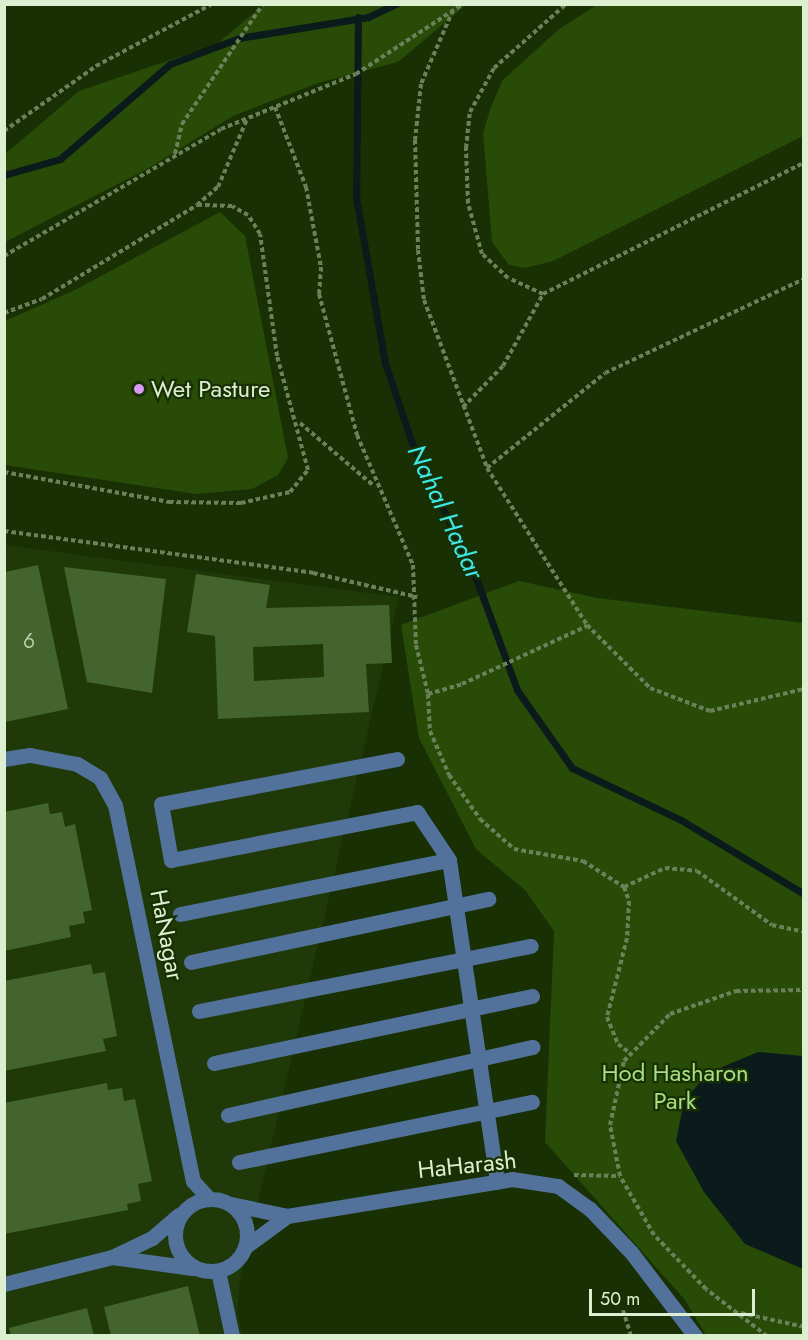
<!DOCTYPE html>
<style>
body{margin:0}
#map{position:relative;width:808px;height:1340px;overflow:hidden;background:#183004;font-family:Jost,sans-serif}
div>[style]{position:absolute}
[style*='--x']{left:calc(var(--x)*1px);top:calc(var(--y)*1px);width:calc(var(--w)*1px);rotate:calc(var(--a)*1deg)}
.built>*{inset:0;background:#1f3a08}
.green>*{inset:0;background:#284c07}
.water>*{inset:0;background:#0b1a1a}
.stream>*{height:7px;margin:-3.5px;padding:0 3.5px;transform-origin:3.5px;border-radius:3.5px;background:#0b1a1a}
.building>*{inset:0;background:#43652d}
.path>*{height:4px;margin-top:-2px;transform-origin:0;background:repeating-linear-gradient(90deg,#6a815a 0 4.5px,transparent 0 7.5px)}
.minor>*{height:15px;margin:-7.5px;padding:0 7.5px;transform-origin:7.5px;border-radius:7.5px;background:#52729b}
.minor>.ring{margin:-7.5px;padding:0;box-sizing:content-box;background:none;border:15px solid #52729b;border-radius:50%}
.dots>*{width:16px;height:16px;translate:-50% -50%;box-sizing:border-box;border:3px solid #183004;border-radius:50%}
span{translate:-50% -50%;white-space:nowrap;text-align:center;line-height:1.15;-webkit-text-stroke:4.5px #183004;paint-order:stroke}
.number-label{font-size:21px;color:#b6cda8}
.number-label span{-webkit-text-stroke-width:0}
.poi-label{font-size:24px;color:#dcf0d1}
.left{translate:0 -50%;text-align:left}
.street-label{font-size:24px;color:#dcf0d1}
.park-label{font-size:24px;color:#a7df83}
.water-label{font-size:26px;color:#3de9e8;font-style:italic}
.frame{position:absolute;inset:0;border:6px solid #dcf0d1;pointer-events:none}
.scale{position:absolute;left:589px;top:1289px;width:166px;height:27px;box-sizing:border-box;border:3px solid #dcf0d1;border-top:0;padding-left:8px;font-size:18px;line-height:21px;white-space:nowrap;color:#dcf0d1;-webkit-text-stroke:4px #183004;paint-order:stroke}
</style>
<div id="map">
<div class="built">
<i style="clip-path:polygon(4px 545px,399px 597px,240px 1279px,237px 1310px,242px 1335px,5px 1335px)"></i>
</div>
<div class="green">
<i style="clip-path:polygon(263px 5px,466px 5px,398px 62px,318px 83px,233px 116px,149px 168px,5px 242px,5px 154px,79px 91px,217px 44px)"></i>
<i style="clip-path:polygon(597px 5px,803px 5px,803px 136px,553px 261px,525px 268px,509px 265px,492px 242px,483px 133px,491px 107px,502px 81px,559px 29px)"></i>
<i style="clip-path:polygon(220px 212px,245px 236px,288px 458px,278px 475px,252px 489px,196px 494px,5px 465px,5px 321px,75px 290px)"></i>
<i style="clip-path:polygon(519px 581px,597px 598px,803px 623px,803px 1335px,706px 1335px,685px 1300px,545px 1142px,554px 931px,525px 890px,476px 849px,419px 738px,401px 625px)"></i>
</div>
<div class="water">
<i style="clip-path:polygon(758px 1052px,803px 1056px,803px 1269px,745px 1244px,704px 1192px,676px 1141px,684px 1101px,708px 1073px)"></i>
</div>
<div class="stream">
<i style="--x:358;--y:17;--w:180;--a:90.6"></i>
<i style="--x:356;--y:197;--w:169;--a:80.1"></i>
<i style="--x:385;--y:363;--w:84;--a:71.4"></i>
<i style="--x:412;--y:443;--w:153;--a:64.8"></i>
<i style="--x:477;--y:581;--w:116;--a:69.8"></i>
<i style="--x:517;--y:690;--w:95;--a:54.8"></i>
<i style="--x:572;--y:768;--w:121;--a:25.5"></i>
<i style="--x:681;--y:820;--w:144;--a:31"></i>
<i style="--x:4;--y:175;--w:58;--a:-15.9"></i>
<i style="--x:60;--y:159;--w:145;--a:-40.8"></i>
<i style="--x:170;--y:64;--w:74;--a:-20.6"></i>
<i style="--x:239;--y:38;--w:131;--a:-9.2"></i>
<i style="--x:368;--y:17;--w:31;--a:-25"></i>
</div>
<div class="building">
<i style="clip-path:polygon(38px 565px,68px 709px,5px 722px,5px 572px)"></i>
<i style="clip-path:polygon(64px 567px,166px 579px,152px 693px,87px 682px)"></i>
<i style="clip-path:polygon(evenodd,196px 574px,270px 585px,266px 608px,389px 605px,392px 663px,366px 664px,369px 712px,218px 719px,215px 636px,187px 632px,196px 574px,323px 644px,324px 677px,254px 681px,253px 647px,323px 644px)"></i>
<i style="clip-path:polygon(48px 803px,50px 814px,62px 812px,65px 827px,75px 824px,92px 910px,83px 912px,85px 923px,69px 926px,71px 937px,4px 951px,4px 812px)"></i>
<i style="clip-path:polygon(91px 964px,93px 974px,105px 972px,117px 1036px,103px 1039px,106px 1051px,4px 1071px,4px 981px)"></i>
<i style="clip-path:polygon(107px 1083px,108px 1090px,122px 1088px,124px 1101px,135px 1099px,152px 1181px,138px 1184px,141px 1201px,127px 1204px,128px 1210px,4px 1234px,4px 1103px)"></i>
<i style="clip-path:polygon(188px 1286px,200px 1336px,111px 1336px,104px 1307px)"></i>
<i style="clip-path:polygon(87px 1308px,94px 1336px,11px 1336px,9px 1328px)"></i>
</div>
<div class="path">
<i style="--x:453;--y:10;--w:81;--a:113.4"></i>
<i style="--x:421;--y:84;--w:56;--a:96.1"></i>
<i style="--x:415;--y:140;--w:110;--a:88.4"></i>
<i style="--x:418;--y:250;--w:50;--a:83.2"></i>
<i style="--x:424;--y:300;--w:179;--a:69.4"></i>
<i style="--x:487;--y:468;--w:186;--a:57.5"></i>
<i style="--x:587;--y:625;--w:89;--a:45"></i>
<i style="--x:650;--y:688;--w:64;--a:21"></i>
<i style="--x:710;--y:711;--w:97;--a:-13.2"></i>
<i style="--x:275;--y:107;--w:86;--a:68.8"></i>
<i style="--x:306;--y:187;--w:81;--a:79.4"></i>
<i style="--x:321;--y:267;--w:27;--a:94"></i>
<i style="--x:319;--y:294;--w:146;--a:74.9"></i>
<i style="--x:357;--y:435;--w:142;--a:66.7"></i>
<i style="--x:413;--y:565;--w:80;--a:87.9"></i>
<i style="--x:416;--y:645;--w:50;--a:76.2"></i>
<i style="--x:428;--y:694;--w:37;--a:87"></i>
<i style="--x:430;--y:731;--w:48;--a:66.6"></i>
<i style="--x:449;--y:775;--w:54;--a:54.8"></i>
<i style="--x:480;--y:819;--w:45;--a:41.4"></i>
<i style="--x:514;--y:849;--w:70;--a:9.9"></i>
<i style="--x:583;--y:861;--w:49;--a:32.4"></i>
<i style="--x:624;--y:887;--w:15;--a:70"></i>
<i style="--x:629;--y:901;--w:37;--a:93"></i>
<i style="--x:627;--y:938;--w:81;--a:104.2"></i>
<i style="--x:607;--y:1017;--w:29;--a:68"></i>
<i style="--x:618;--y:1044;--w:15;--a:37"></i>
<i style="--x:4;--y:131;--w:113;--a:-35.2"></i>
<i style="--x:96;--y:66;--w:132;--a:-28.1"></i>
<i style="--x:175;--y:154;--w:31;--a:-77"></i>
<i style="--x:182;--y:124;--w:145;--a:-56"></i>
<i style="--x:4;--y:256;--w:251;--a:-30.3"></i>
<i style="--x:221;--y:129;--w:146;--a:-22.2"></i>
<i style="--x:356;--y:74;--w:128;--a:-33.2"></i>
<i style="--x:543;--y:294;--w:38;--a:-155"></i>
<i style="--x:508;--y:278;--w:35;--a:-137"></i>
<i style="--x:482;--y:254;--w:53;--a:-105.4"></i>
<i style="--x:468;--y:203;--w:55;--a:-92.1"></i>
<i style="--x:466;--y:148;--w:36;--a:-84"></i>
<i style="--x:470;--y:112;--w:50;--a:-61.4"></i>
<i style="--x:494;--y:68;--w:96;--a:-41.6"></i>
<i style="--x:4;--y:313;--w:40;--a:-20.2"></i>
<i style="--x:42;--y:299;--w:181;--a:-31.2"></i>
<i style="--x:197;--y:205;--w:28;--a:-41"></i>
<i style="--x:218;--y:187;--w:74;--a:-66.9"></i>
<i style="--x:463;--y:407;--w:57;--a:-45.7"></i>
<i style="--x:503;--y:366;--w:82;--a:-60.9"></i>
<i style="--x:543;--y:294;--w:292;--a:-26.7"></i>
<i style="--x:300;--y:423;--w:97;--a:40.4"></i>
<i style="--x:487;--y:468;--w:151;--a:-38.8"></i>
<i style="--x:605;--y:373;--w:220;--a:-25.3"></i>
<i style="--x:4;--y:472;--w:168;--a:10.3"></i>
<i style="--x:169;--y:502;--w:72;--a:0.8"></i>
<i style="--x:241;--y:503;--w:50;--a:-12.7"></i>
<i style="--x:290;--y:492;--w:28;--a:-51"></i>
<i style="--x:308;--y:470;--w:118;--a:-105.2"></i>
<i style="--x:277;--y:356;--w:123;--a:-97.9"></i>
<i style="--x:260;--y:234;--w:22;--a:-122"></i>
<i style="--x:248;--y:215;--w:18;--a:-151"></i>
<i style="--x:232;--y:206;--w:35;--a:-178"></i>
<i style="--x:4;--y:531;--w:312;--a:7.7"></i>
<i style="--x:313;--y:573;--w:107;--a:13"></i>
<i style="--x:428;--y:694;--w:35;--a:-16"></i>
<i style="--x:462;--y:684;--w:138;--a:-24.9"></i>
<i style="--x:624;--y:887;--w:45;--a:-24.9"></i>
<i style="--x:665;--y:868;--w:32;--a:5"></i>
<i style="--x:697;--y:871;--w:92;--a:35.8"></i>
<i style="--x:772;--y:925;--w:33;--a:12"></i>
<i style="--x:574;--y:1175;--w:46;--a:1.2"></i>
<i style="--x:623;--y:1310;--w:27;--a:73"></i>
<i style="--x:741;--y:1313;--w:65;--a:12.5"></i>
<i style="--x:767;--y:1336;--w:77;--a:-142.4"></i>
<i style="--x:706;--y:1289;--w:75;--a:-133.9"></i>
<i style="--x:654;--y:1235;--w:68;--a:-120"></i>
<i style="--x:620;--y:1176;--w:52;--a:-101.1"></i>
<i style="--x:610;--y:1125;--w:66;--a:-77.7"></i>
<i style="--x:624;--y:1061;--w:66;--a:-45.6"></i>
<i style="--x:670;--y:1014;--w:70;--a:-19.2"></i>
<i style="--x:736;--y:991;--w:68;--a:-0.8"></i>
</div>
<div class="minor">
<i style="--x:4;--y:759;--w:26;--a:-9"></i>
<i style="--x:30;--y:755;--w:48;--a:10.8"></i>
<i style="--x:77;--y:764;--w:27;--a:31"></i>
<i style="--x:100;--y:778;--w:31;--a:61"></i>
<i style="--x:115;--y:805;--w:384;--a:78.3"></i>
<i style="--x:193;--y:1181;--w:24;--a:48"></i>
<i style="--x:397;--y:759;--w:240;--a:169.2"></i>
<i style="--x:161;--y:804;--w:57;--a:79.9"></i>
<i style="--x:171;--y:860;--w:251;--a:-11"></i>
<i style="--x:417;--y:812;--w:58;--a:56.3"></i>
<i style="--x:449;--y:860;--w:325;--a:81.5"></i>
<i style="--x:180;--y:914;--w:274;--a:-11.4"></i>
<i style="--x:191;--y:962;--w:304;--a:-12"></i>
<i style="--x:199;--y:1011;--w:338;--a:-11.1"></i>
<i style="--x:214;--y:1063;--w:325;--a:-11.9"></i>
<i style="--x:228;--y:1115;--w:312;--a:-12.6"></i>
<i style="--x:239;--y:1162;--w:299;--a:-11.6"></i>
<i class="ring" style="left:175px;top:1199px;width:57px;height:57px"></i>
<i style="--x:231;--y:1204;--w:57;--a:12.1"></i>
<i style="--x:287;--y:1216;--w:228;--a:-9.3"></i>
<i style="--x:512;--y:1179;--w:47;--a:8.7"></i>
<i style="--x:558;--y:1186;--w:39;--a:36"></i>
<i style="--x:590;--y:1209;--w:59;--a:46.4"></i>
<i style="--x:631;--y:1252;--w:106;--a:52.7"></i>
<i style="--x:245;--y:1247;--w:52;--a:-36.4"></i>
<i style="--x:112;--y:1257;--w:81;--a:7.8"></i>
<i style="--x:218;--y:1271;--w:66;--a:77.8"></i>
<i style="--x:4;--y:1284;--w:111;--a:-14"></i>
<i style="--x:112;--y:1257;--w:44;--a:-25.4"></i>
<i style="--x:152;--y:1238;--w:35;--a:-41"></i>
</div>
<div class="dots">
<i style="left:139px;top:389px;background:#d99af7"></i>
</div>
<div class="number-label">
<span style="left:29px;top:641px">6</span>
</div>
<div class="poi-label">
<span class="left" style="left:151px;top:389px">Wet Pasture</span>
</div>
<div class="street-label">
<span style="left:167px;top:935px;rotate:79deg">HaNagar</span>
<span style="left:467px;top:1165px;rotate:-6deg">HaHarash</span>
</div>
<div class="park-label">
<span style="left:675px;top:1087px">Hod Hasharon<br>Park</span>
</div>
<div class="water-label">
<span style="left:445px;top:512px;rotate:65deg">Nahal Hadar</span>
</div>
<div class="frame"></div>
<div class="scale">50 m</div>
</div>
